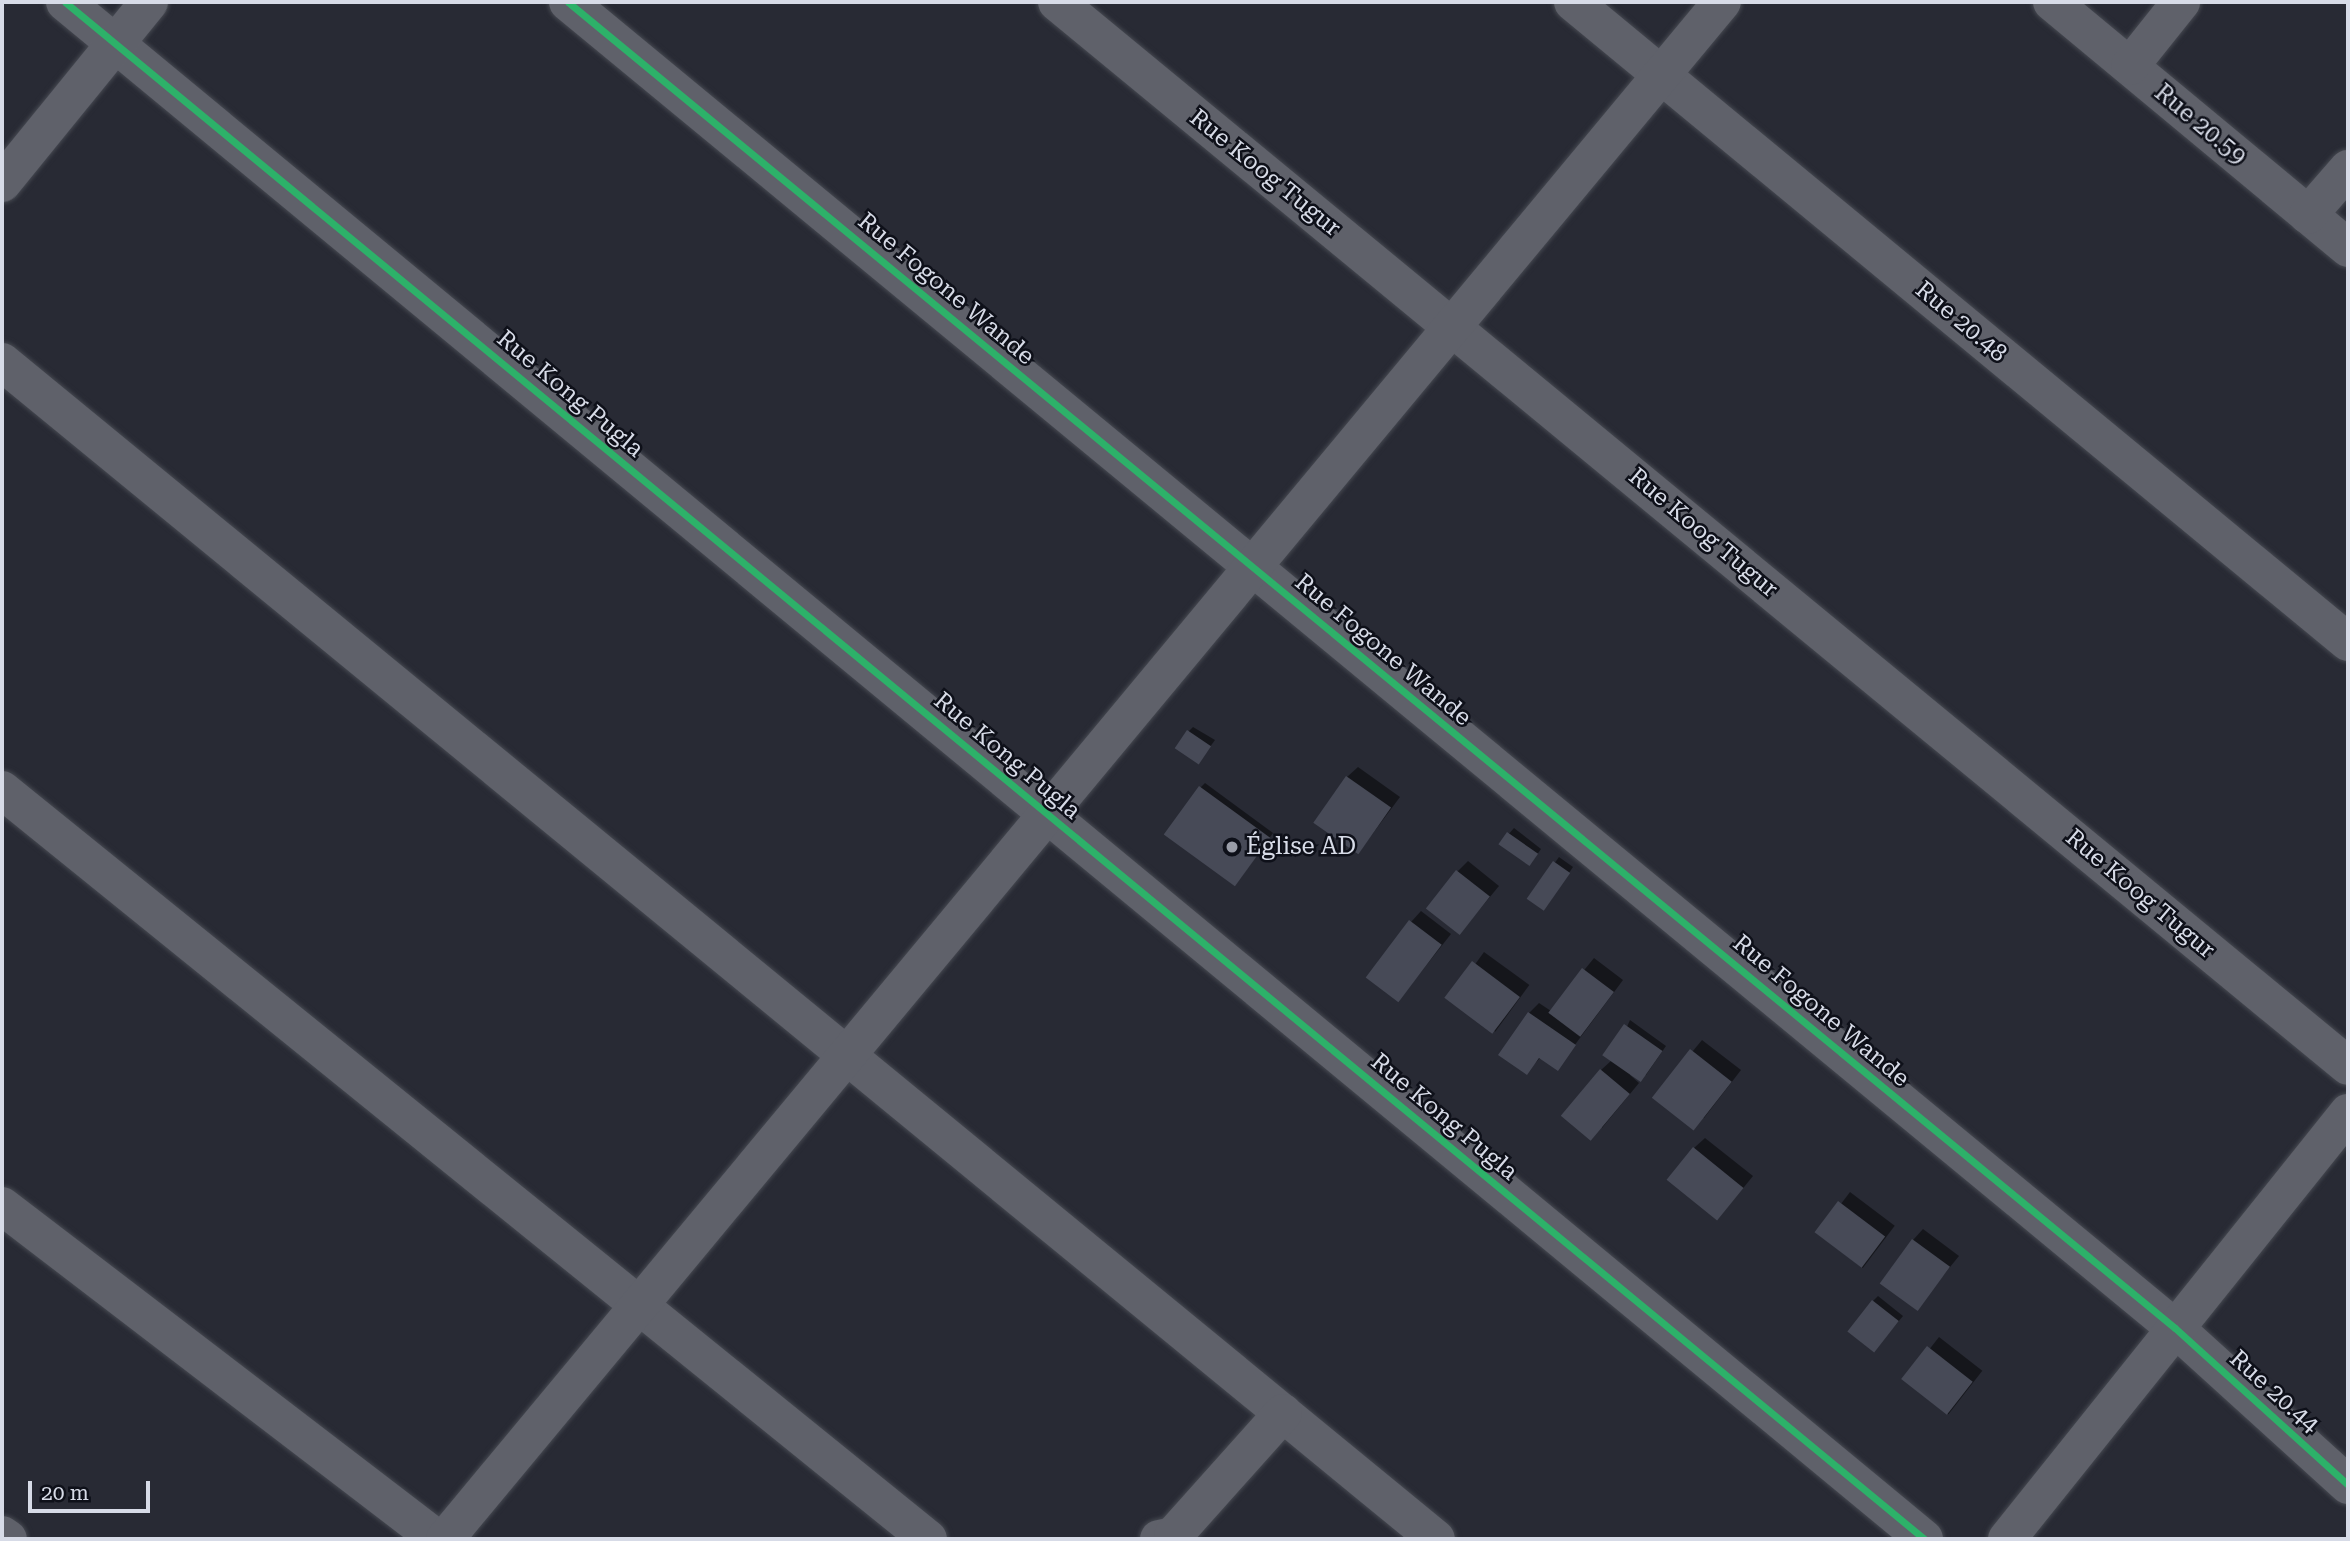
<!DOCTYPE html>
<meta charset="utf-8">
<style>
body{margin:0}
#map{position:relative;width:2350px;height:1541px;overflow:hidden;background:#282a34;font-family:"Roboto Serif",serif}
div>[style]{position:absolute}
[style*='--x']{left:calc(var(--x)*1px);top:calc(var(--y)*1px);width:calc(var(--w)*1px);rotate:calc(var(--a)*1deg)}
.shadow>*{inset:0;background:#0007;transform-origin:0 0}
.building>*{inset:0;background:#474a57;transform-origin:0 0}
.roads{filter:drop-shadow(0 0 2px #454850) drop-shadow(0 0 2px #454850)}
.street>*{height:38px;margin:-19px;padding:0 19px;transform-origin:19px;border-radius:19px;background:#5f616a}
.cycleway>*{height:7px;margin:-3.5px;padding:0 3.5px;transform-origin:3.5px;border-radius:3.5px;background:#2db169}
.dots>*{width:19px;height:19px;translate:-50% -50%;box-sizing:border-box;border:4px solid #0e1019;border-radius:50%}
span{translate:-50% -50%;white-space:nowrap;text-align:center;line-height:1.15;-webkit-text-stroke:5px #0e1019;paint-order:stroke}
.street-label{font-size:24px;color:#d7dbe7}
.poi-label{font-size:24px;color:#d7dbe7}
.left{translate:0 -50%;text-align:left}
.frame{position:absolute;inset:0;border:4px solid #d7dbe7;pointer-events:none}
.scale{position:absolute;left:28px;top:1481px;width:122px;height:32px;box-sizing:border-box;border:4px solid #d7dbe7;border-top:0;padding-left:9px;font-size:21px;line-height:24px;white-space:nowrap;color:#d7dbe7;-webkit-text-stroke:5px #0e1019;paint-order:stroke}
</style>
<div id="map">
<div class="shadow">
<i style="clip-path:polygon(1193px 727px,1215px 740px,1199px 762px,1189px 731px)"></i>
<i style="clip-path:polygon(1358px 767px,1400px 797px,1359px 852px,1347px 777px)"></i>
<i style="clip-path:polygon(1205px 783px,1273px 833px,1239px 880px,1200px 788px)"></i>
<i style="clip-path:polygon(1514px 828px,1541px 849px,1534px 859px,1500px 844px)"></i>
<i style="clip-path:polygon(1559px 857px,1573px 867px,1548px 904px,1529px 898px)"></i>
<i style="clip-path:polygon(1468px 861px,1499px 886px,1460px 933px,1457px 872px)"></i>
<i style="clip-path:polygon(1421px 911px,1451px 934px,1399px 1000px,1411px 922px)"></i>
<i style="left:1484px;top:952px;width:56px;height:58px;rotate:36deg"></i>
<i style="clip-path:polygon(1594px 958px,1623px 980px,1557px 1069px,1541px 1057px,1526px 1073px,1529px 1013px,1539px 1003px,1551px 1011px)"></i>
<i style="clip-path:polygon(1630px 1020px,1666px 1046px,1646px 1075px,1632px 1073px,1630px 1075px,1639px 1083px,1602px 1128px,1601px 1070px,1612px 1060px)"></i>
<i style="clip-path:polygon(1702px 1040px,1741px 1070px,1704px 1118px,1654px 1098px)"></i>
<i style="clip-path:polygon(1705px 1138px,1753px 1176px,1718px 1219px,1694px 1148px)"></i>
<i style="left:1850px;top:1192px;width:56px;height:53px;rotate:37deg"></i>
<i style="clip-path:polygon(1923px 1229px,1959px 1256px,1916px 1309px,1913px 1240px)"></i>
<i style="clip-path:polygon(1878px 1296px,1903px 1316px,1879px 1345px,1873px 1301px)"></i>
<i style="left:1939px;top:1337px;width:55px;height:55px;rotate:38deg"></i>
</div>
<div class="building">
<i style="left:1187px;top:730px;width:29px;height:22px;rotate:34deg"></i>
<i style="left:1346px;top:776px;width:55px;height:57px;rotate:35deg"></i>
<i style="left:1199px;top:786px;width:88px;height:60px;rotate:36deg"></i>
<i style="left:1507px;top:832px;width:38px;height:15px;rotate:35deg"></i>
<i style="left:1553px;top:861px;width:21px;height:46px;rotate:35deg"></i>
<i style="left:1456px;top:870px;width:43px;height:49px;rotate:38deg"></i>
<i style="left:1409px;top:920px;width:41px;height:72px;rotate:37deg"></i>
<i style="left:1472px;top:961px;width:60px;height:46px;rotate:37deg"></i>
<i style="left:1582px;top:968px;width:40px;height:56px;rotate:37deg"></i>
<i style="clip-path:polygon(1528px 1012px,1576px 1045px,1558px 1071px,1539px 1058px,1527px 1075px,1498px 1055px)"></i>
<i style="left:1624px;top:1024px;width:47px;height:38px;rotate:35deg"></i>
<i style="left:1690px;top:1049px;width:53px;height:62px;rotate:38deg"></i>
<i style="left:1600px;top:1069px;width:39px;height:61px;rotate:40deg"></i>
<i style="left:1693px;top:1147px;width:65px;height:42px;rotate:39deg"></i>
<i style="left:1838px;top:1201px;width:59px;height:39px;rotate:37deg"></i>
<i style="left:1912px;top:1239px;width:47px;height:55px;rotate:36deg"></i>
<i style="left:1872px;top:1300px;width:34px;height:40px;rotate:38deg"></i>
<i style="left:1927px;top:1346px;width:58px;height:42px;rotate:38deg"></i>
</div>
<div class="roads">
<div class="street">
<i style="--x:65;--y:2;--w:2412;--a:39.58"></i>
<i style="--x:568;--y:2;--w:2083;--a:39.53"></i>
<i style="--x:2175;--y:1328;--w:234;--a:42.2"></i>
<i style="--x:1057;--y:2;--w:1673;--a:39.49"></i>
<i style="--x:1573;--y:2;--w:1005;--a:39.55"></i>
<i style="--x:2052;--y:2;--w:385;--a:39.7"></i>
<i style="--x:2130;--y:66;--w:82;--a:-51.4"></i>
<i style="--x:2;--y:183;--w:233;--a:-50.9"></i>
<i style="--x:2308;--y:215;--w:61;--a:-49"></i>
<i style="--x:2;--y:362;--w:1855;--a:39.38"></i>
<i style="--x:2;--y:790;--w:1191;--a:38.97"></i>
<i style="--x:2;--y:1206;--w:548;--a:37.43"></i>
<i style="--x:2;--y:1535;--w:7;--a:34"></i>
<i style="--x:445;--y:1539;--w:1998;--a:-50.28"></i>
<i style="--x:1159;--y:1539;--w:14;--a:-12"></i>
<i style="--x:1173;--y:1536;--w:165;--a:-48.2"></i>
<i style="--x:2007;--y:1539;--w:546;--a:-51.32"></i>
</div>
</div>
<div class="cycleway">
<i style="--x:65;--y:2;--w:2412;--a:39.58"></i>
<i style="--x:568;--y:2;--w:2083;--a:39.53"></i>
<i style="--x:2175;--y:1328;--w:234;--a:42.2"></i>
</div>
<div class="dots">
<i style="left:1232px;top:847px;background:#9a9da8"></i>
</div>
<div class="street-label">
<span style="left:2200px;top:125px;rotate:40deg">Rue 20.59</span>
<span style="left:1265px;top:173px;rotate:39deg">Rue Koog Tugur</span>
<span style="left:946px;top:289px;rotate:40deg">Rue Fogone Wande</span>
<span style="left:1961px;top:322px;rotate:40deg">Rue 20.48</span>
<span style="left:570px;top:394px;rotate:40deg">Rue Kong Pugla</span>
<span style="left:1703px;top:533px;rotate:40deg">Rue Koog Tugur</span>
<span style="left:1383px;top:650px;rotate:40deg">Rue Fogone Wande</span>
<span style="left:1007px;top:756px;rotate:40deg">Rue Kong Pugla</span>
<span style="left:2140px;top:894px;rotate:40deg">Rue Koog Tugur</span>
<span style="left:1821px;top:1011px;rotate:40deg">Rue Fogone Wande</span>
<span style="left:1444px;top:1117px;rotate:40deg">Rue Kong Pugla</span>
<span style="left:2274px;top:1392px;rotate:42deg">Rue 20.44</span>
</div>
<div class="poi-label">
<span class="left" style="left:1246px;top:847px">Église AD</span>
</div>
<div class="frame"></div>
<div class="scale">20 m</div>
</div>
